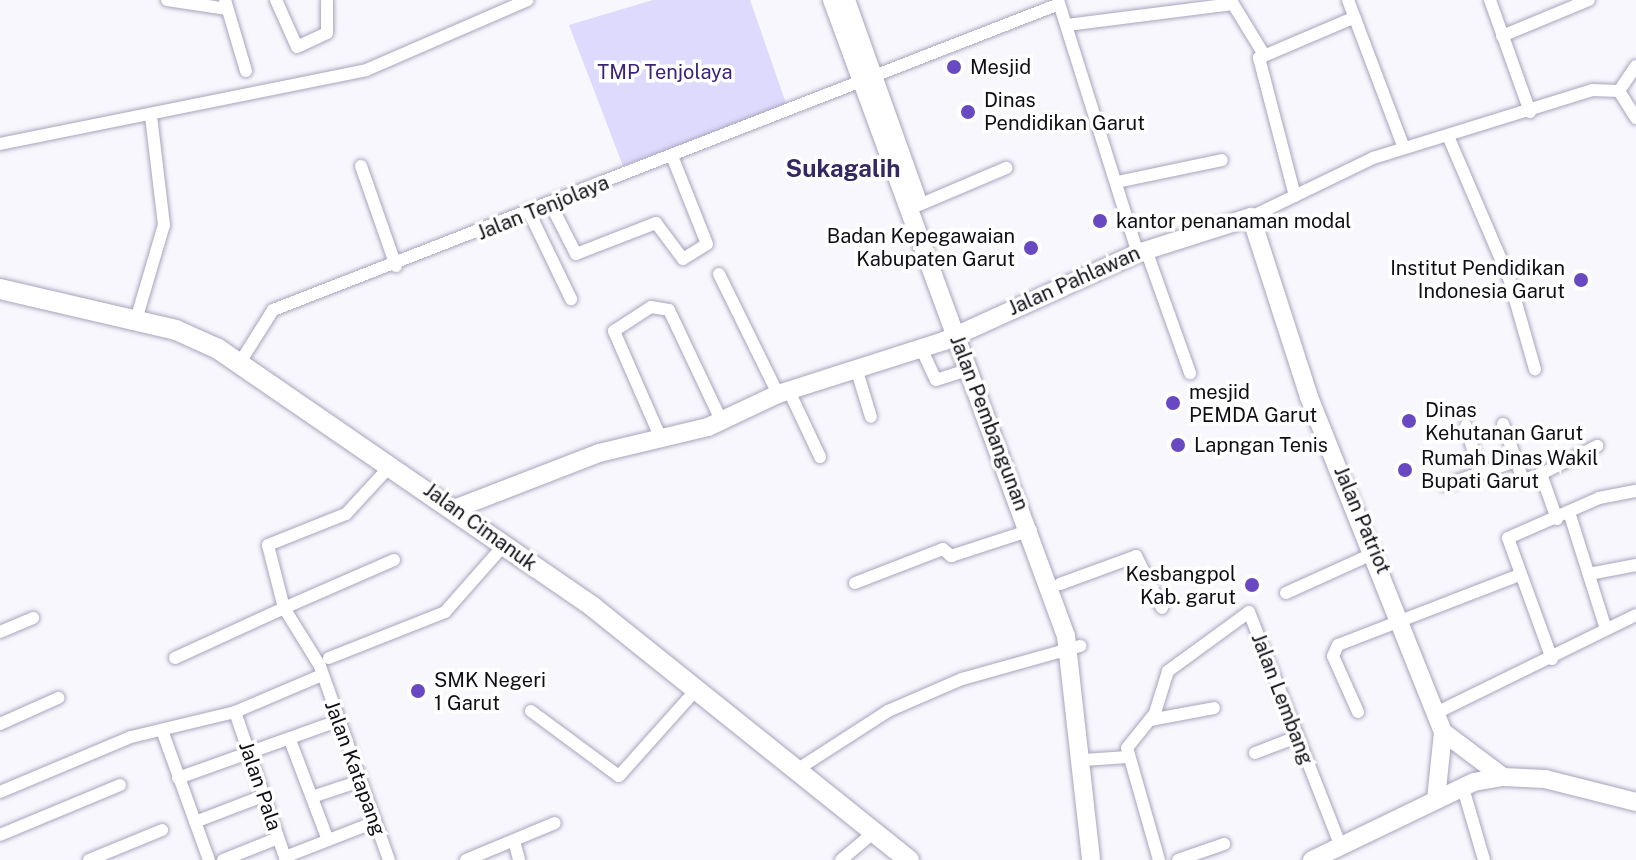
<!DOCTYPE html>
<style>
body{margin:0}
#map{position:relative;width:1636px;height:860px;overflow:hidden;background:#f8f7fd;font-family:"Public Sans",sans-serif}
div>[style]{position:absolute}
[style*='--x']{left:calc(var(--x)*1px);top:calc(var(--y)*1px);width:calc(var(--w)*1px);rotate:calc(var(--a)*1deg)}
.green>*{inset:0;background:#dedafd}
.roads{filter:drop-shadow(0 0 2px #a7a4bd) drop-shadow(0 0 2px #a7a4bd)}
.street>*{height:12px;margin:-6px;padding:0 6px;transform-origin:6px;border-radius:6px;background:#fff}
.secondary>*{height:18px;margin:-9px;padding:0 9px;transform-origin:9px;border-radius:9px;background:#fff}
.primary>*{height:20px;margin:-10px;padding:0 10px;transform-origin:10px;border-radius:10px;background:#fff}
.dots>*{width:22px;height:22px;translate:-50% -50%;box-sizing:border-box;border:4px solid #fff;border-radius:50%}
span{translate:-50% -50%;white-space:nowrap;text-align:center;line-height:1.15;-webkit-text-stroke:7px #fff;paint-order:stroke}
.poi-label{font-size:20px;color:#0f0e17}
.left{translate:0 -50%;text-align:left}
.right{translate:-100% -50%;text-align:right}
.park-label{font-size:20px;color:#3c2379}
.street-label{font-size:20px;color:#0f0e17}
.quarter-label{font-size:24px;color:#352762;font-weight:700}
</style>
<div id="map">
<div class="green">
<i style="clip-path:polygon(653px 0,750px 0,787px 106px,623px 166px,569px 25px)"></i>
</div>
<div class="roads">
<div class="street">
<i style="--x:167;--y:0;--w:61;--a:8.5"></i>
<i style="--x:225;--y:0;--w:74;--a:73.5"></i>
<i style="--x:276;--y:0;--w:51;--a:65.9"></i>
<i style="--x:297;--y:47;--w:33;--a:-25"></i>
<i style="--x:327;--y:33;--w:33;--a:-90"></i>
<i style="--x:1058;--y:0;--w:265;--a:72.5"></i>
<i style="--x:1348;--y:0;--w:158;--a:69.3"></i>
<i style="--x:1490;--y:0;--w:119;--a:70.3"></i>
<i style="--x:1067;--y:25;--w:167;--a:-7.2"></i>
<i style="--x:1233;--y:4;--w:57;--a:58.5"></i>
<i style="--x:1502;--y:36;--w:94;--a:-22.5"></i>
<i style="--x:1619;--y:91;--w:30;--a:-56"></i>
<i style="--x:1448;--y:136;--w:155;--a:66.8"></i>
<i style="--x:1509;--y:278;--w:95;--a:74.1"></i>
<i style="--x:0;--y:144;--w:373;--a:-11.4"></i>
<i style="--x:366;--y:70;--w:176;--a:-23.4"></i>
<i style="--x:361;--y:166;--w:106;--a:70.7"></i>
<i style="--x:1117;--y:182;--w:107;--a:-11.8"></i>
<i style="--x:1295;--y:196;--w:143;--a:-104.6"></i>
<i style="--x:1259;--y:58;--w:104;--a:-23.1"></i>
<i style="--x:551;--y:205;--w:55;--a:63"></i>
<i style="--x:576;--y:254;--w:86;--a:-21.2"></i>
<i style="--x:656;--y:223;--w:45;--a:53.1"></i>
<i style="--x:683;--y:259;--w:28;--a:-32"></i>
<i style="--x:707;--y:244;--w:95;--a:-111.7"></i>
<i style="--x:919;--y:205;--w:95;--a:-23"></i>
<i style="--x:529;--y:212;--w:97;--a:64.2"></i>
<i style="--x:1251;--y:217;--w:136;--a:-25.8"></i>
<i style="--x:1373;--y:158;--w:229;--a:-17.2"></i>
<i style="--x:1592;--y:90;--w:27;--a:2"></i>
<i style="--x:1619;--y:91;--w:32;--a:58"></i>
<i style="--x:1146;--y:250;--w:131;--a:70.3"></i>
<i style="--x:719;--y:274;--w:134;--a:63.8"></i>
<i style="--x:136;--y:320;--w:99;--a:-73.6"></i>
<i style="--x:164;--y:225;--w:110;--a:-96.8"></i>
<i style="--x:921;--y:348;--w:35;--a:65"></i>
<i style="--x:936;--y:380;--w:35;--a:-18"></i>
<i style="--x:239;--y:364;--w:64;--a:-57.8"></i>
<i style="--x:273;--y:310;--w:843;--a:-21.27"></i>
<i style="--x:856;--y:368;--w:51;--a:73"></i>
<i style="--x:789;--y:391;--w:73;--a:64.8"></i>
<i style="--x:1503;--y:424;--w:59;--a:70.3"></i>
<i style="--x:1523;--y:480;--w:19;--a:-18"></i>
<i style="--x:1466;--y:426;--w:49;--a:73.4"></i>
<i style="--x:662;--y:441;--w:120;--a:-113.6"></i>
<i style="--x:614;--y:331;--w:44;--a:-33"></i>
<i style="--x:651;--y:307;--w:18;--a:9"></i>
<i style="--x:669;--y:310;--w:124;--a:64.7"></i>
<i style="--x:1445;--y:485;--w:75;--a:-18.7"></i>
<i style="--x:1569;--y:512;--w:123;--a:72.5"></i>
<i style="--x:1557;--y:519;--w:48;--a:-109.6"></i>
<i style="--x:1541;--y:474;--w:63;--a:-26.6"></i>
<i style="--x:1589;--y:574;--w:48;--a:-10.8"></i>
<i style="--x:855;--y:583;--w:94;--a:-21.1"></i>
<i style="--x:943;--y:549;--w:11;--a:41"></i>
<i style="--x:951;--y:556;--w:84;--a:-18"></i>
<i style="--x:1060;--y:584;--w:81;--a:-20.2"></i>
<i style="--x:1136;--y:556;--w:58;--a:63.4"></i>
<i style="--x:1286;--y:593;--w:97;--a:-24.4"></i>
<i style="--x:0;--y:632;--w:36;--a:-23"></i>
<i style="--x:175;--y:658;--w:120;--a:-24.6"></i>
<i style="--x:284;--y:608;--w:65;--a:-104.3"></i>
<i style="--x:268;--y:545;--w:84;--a:-21.7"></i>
<i style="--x:346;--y:514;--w:68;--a:-47.4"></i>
<i style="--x:329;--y:658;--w:125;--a:-21.6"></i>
<i style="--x:445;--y:612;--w:89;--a:-48.6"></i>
<i style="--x:1552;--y:659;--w:129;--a:-110"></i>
<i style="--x:1508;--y:538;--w:99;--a:-23.7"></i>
<i style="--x:1599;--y:498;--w:38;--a:-11"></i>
<i style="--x:531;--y:711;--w:109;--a:36.5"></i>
<i style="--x:619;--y:776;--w:114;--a:-48.2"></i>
<i style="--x:235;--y:712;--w:157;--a:71"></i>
<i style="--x:1358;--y:712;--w:61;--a:-114.1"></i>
<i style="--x:1333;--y:656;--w:12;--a:-66"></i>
<i style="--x:1338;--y:645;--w:194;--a:-21.1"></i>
<i style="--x:1436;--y:713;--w:223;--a:-26.1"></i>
<i style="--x:1150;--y:720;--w:65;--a:-10.6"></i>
<i style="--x:0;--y:724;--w:64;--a:-24.1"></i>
<i style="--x:163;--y:733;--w:135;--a:70.1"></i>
<i style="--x:290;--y:740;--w:107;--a:69.2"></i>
<i style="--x:1255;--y:753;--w:45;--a:-20.9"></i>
<i style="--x:1083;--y:760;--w:45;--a:-3.8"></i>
<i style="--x:795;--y:771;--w:111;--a:-32.8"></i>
<i style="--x:888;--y:711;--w:81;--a:-23.4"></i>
<i style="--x:962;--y:679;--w:123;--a:-15.6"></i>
<i style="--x:178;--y:778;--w:169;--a:-19.7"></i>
<i style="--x:1463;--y:788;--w:75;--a:73.7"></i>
<i style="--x:0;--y:792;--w:142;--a:-22.8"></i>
<i style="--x:131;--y:737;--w:107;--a:-13.5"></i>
<i style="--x:235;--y:712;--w:92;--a:-23"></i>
<i style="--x:312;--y:797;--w:51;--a:-18.4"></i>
<i style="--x:195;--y:822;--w:73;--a:-20.9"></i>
<i style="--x:0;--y:835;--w:130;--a:-22.6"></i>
<i style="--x:514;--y:841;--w:20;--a:75"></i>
<i style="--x:285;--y:857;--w:97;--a:-21.3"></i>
<i style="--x:89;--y:860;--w:79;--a:-22.3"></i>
<i style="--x:223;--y:860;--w:59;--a:-21.8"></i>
<i style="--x:389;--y:860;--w:206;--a:-109.6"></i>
<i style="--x:320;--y:666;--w:68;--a:-121.8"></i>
<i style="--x:284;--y:608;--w:120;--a:-23.6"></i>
<i style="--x:466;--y:860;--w:96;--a:-22.6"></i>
<i style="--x:841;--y:860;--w:42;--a:-40.2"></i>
<i style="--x:1159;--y:860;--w:116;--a:-105.9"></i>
<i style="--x:1127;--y:748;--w:45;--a:-51.3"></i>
<i style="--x:1155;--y:713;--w:44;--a:-72.8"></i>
<i style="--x:1168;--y:671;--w:100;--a:-36.1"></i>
<i style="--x:1249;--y:612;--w:252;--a:68.6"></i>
<i style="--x:1178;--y:860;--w:49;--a:-19.2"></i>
</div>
<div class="secondary">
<i style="--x:832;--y:0;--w:678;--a:69.8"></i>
<i style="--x:1066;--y:636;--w:225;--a:83.6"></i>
<i style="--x:846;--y:0;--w:209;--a:70.4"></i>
<i style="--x:457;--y:508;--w:152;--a:-21.2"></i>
<i style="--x:599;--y:453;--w:112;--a:-13.4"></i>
<i style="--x:708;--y:427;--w:77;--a:-25.2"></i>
<i style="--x:778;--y:394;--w:174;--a:-17.7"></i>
<i style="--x:944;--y:341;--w:213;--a:-24.4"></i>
<i style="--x:1138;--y:253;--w:119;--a:-17.7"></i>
<i style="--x:1251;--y:217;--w:189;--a:72.1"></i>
<i style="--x:1309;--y:397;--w:361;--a:68.2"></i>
<i style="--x:1443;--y:732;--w:68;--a:95.9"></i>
<i style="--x:1443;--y:732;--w:75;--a:36.9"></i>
<i style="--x:1312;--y:860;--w:180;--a:-25.7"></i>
<i style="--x:1474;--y:782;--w:29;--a:-10"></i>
<i style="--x:1503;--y:777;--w:42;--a:2.7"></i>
<i style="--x:1545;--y:779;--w:94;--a:14.2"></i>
</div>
<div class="primary">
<i style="--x:0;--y:289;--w:181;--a:13.1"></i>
<i style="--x:176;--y:330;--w:46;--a:24.3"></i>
<i style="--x:218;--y:349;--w:455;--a:34.5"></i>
<i style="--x:593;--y:607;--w:405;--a:38.7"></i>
</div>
</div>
<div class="dots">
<i style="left:954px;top:67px;background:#6849c2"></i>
<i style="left:968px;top:112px;background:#6849c2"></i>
<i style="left:1100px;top:221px;background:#6849c2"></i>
<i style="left:1031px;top:248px;background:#6849c2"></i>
<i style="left:1581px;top:280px;background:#6849c2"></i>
<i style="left:1173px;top:403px;background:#6849c2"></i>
<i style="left:1409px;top:421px;background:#6849c2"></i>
<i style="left:1178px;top:445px;background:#6849c2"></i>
<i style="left:1405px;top:470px;background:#6849c2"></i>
<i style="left:1252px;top:585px;background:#6849c2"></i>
<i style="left:418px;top:691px;background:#6849c2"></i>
</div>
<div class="poi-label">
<span class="left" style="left:970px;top:67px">Mesjid</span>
<span class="left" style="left:984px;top:112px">Dinas<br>Pendidikan Garut</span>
<span class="left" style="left:1116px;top:221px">kantor penanaman modal</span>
<span class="right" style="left:1015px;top:248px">Badan Kepegawaian<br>Kabupaten Garut</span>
<span class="right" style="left:1565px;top:280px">Institut Pendidikan<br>Indonesia Garut</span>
<span class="left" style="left:1189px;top:404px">mesjid<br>PEMDA Garut</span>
<span class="left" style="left:1425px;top:422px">Dinas<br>Kehutanan Garut</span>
<span class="left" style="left:1194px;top:445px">Lapngan Tenis</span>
<span class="left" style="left:1421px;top:470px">Rumah Dinas Wakil<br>Bupati Garut</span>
<span class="right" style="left:1236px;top:586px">Kesbangpol<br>Kab. garut</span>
<span class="left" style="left:434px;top:692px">SMK Negeri<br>1 Garut</span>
</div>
<div class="park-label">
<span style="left:665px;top:72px">TMP Tenjolaya</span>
</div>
<div class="street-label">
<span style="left:543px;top:208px;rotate:-22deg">Jalan Tenjolaya</span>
<span style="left:1074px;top:281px;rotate:-24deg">Jalan Pahlawan</span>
<span style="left:989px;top:423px;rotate:69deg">Jalan Pembangunan</span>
<span style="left:1362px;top:520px;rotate:67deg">Jalan Patriot</span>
<span style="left:480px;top:527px;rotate:36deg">Jalan Cimanuk</span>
<span style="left:1282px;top:699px;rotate:69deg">Jalan Lembang</span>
<span style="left:355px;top:768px;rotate:70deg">Jalan Katapang</span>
<span style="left:260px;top:786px;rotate:71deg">Jalan Pala</span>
</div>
<div class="quarter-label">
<span style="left:843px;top:169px">Sukagalih</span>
</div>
</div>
